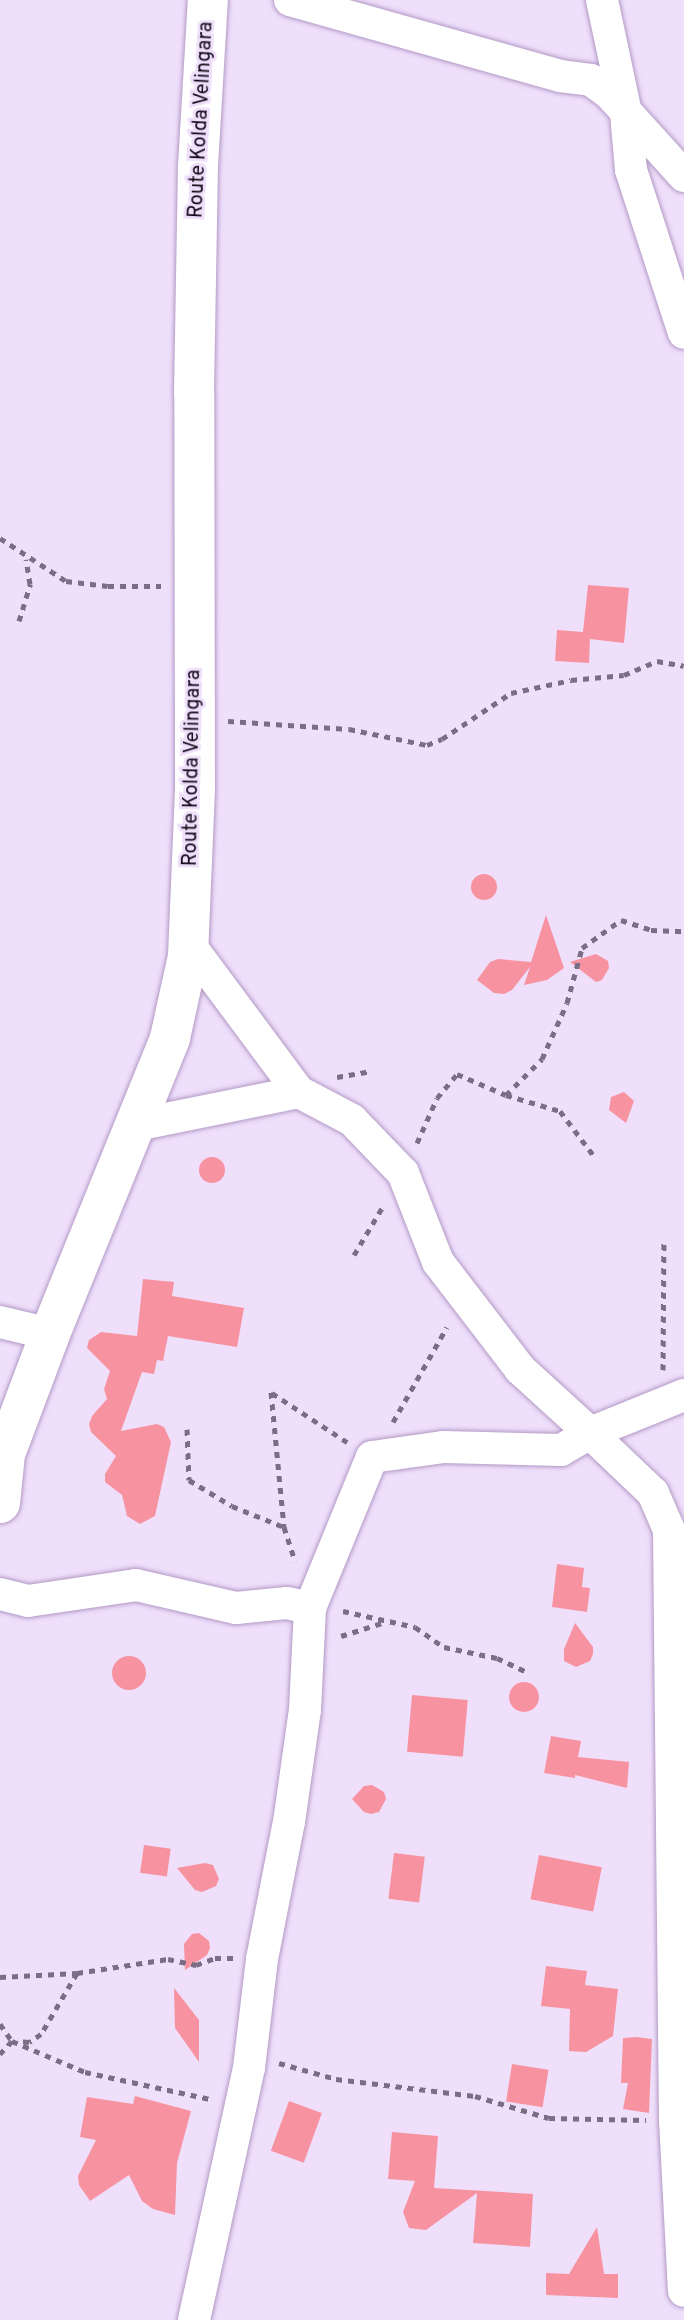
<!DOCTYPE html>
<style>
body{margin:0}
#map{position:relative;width:684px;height:2320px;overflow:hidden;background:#efdffb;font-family:Overpass,sans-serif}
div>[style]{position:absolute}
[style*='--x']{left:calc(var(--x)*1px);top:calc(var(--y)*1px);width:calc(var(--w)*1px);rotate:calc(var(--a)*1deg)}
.building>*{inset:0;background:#f793a1;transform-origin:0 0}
.round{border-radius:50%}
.path>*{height:5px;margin-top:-2.5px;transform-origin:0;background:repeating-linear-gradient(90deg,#7b6e84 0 6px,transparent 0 12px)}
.roads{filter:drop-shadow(0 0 2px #b399c6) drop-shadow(0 0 2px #b399c6)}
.minor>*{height:32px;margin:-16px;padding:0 16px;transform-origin:16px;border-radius:16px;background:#fff}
.major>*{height:40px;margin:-20px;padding:0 20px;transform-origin:20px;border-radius:20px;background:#fff}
span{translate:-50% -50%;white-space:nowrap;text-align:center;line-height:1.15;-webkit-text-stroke:6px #efdffb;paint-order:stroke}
.street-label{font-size:20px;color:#120818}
</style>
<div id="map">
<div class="building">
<i style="clip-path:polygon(588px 585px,629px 588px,624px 643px,590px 639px,589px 663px,555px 661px,557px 630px,583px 632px)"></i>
<i class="round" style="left:471px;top:874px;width:26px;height:26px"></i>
<i style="clip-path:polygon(546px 915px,564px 968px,547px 980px,524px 985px,530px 967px,512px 990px,504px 994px,494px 993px,477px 980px,490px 962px,498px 959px,531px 962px)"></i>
<i style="clip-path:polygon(596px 954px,608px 961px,609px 968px,602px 980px,596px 982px,570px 962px)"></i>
<i style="clip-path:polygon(624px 1092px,634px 1101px,626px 1123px,609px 1110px,611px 1097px)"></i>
<i class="round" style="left:199px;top:1157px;width:26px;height:26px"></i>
<i style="clip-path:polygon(143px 1279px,174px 1282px,172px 1296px,244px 1308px,237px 1347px,168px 1336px,163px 1361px,157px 1360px,154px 1374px,142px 1372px,121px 1431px,157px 1424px,164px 1427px,171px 1442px,155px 1516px,140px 1524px,127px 1516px,122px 1495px,105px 1482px,105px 1474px,116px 1456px,91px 1432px,89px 1424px,92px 1416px,107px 1399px,104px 1389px,110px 1371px,87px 1348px,89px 1340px,101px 1332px,137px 1336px)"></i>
<i style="clip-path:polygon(557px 1564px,584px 1568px,582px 1587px,590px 1588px,587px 1612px,552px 1607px)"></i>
<i style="clip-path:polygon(575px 1623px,593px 1647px,593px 1654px,590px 1661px,576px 1667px,564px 1661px,564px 1649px)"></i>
<i class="round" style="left:112px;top:1656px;width:34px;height:34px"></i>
<i class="round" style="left:509px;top:1682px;width:30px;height:30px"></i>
<i style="left:412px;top:1695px;width:56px;height:57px;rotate:5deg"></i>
<i style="clip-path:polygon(551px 1736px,581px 1741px,578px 1757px,629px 1762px,627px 1788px,575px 1775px,575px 1778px,544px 1773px)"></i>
<i style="clip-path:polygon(372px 1785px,384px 1792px,386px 1799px,379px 1812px,371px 1814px,364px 1812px,352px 1799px,364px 1786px)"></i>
<i style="left:144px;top:1845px;width:27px;height:28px;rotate:8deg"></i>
<i style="left:394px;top:1853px;width:31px;height:46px;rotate:7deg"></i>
<i style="left:539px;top:1855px;width:64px;height:45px;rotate:11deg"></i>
<i style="clip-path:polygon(205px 1863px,213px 1865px,219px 1879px,216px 1886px,202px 1892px,195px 1890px,177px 1868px)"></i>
<i style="clip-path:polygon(199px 1933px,209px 1941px,210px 1948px,207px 1955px,185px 1970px,184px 1944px,192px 1934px)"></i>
<i style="clip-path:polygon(546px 1966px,587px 1971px,585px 1985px,618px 1989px,613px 2036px,586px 2052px,569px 2051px,570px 2009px,541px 2006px)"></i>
<i style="clip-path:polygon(174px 1988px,199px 2020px,199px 2062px,175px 2028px)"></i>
<i style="clip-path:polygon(636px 2037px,652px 2039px,649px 2113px,623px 2109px,628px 2083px,621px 2083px,623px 2038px)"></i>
<i style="left:512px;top:2064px;width:37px;height:38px;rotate:9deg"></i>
<i style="clip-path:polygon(135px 2096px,191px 2111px,177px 2163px,175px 2215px,153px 2209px,142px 2201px,129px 2175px,90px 2201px,79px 2185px,78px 2176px,96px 2140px,80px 2137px,87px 2097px,133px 2104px)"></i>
<i style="left:289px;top:2101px;width:35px;height:53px;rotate:20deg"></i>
<i style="clip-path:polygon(392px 2132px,438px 2136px,434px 2188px,533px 2194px,530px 2247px,473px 2243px,477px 2193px,426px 2230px,409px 2228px,403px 2212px,415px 2181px,388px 2179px)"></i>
<i style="clip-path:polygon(597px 2227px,604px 2274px,618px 2274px,618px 2298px,546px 2295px,546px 2273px,569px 2274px)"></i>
</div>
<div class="path">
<i style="--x:0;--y:538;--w:79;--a:33.1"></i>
<i style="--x:66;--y:581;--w:42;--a:6.8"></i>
<i style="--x:108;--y:586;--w:53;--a:0"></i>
<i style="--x:19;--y:621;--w:39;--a:-73"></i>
<i style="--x:30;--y:584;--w:25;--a:-99"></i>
<i style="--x:228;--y:721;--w:121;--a:3.8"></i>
<i style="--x:349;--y:729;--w:80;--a:11.6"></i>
<i style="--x:427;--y:745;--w:16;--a:-22"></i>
<i style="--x:442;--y:739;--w:83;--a:-33.7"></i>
<i style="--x:511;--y:693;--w:61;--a:-12.2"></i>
<i style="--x:571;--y:680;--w:53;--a:-5.4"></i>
<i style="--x:624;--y:675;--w:36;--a:-23"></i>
<i style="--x:657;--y:661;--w:27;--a:10"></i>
<i style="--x:337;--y:1077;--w:35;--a:-10"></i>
<i style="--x:506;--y:1095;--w:51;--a:-45"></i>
<i style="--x:542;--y:1059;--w:61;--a:-65.9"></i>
<i style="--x:567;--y:1003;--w:57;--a:-74.7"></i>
<i style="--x:582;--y:948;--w:48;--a:-35.7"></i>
<i style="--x:621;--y:920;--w:32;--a:18"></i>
<i style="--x:651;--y:930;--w:33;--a:2"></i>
<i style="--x:417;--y:1143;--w:49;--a:-66"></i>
<i style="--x:437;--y:1098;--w:31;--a:-50"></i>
<i style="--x:457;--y:1074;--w:53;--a:23.2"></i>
<i style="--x:506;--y:1095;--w:56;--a:16.5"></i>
<i style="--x:560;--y:1111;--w:56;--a:52.9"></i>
<i style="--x:354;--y:1255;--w:55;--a:-59.2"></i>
<i style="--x:663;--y:1370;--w:131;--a:-89.6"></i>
<i style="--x:271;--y:1392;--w:136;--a:84.5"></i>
<i style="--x:284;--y:1527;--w:36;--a:72"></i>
<i style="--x:272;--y:1393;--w:90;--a:33.2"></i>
<i style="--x:393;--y:1422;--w:109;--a:-60.4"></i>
<i style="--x:187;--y:1429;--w:51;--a:87.8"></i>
<i style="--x:189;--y:1480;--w:50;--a:31.2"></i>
<i style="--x:232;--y:1506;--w:56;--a:22"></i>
<i style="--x:343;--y:1611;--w:74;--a:12.5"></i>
<i style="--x:415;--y:1627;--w:35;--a:35"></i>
<i style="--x:444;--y:1647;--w:54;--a:11.7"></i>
<i style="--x:497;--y:1658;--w:33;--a:25"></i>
<i style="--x:341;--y:1636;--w:46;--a:-17.7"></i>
<i style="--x:77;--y:1973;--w:92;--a:-8.7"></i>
<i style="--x:168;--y:1959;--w:29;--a:12"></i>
<i style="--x:196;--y:1965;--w:20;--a:-20"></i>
<i style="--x:215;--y:1958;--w:18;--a:0"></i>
<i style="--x:0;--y:1977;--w:77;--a:-3"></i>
<i style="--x:77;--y:1973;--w:71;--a:120.5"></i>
<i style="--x:41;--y:2034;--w:14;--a:146"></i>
<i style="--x:29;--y:2042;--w:12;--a:-175"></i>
<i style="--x:0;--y:2024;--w:21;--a:55"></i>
<i style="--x:12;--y:2041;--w:18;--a:133"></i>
<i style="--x:12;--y:2041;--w:79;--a:23"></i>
<i style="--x:85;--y:2072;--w:128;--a:12.2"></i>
<i style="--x:279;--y:2063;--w:59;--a:15.7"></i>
<i style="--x:336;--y:2079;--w:140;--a:7"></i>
<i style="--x:475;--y:2096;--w:77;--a:16.6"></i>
<i style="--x:549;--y:2118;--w:97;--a:1.2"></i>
</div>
<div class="roads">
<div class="minor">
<i style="--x:290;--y:0;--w:280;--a:15.7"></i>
<i style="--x:560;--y:76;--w:31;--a:7"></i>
<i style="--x:591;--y:80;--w:22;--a:36"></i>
<i style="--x:609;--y:93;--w:112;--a:47.9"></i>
<i style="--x:602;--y:0;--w:116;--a:78"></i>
<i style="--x:626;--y:113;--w:57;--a:85"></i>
<i style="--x:631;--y:170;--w:171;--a:72"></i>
<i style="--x:189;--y:944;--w:184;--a:53.4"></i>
<i style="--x:136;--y:1125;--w:166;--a:-11.4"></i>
<i style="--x:299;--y:1092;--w:60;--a:27.8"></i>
<i style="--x:352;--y:1120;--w:74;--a:46.1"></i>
<i style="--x:403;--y:1173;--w:96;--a:68.5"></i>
<i style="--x:438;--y:1262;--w:135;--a:52.5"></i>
<i style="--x:520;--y:1369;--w:95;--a:42.4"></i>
<i style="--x:590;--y:1433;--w:101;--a:-22"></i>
<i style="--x:0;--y:1322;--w:51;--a:13.5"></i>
<i style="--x:0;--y:1594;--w:29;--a:14"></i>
<i style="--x:28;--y:1601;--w:109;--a:-8.4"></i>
<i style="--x:136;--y:1585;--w:103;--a:13"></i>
<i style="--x:236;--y:1608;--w:51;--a:-5.6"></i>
<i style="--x:287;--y:1603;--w:24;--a:12"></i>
<i style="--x:194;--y:2320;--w:258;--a:-77.7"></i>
<i style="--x:249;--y:2068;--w:110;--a:-83.2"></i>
<i style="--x:262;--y:1959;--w:140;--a:-78.9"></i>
<i style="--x:289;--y:1822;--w:113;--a:-81.9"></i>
<i style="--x:305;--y:1710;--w:102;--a:-87.2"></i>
<i style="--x:310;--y:1608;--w:163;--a:-67.7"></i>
<i style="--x:372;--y:1457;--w:73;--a:-7.9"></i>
<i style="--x:444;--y:1447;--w:117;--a:1.5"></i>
<i style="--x:561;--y:1450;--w:34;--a:-30"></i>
<i style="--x:590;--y:1433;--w:87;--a:43.6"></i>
<i style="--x:653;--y:1493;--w:40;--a:66.6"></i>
<i style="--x:669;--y:1530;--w:590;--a:89.42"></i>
<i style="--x:675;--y:2120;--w:171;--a:87"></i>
</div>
<div class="major">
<i style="--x:0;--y:1503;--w:49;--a:-84.2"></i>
<i style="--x:5;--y:1454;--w:128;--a:-69.4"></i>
<i style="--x:50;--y:1334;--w:319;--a:-67.9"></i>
<i style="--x:170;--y:1038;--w:84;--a:-77.6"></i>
<i style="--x:188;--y:956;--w:167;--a:-87.6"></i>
<i style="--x:195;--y:789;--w:396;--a:-90.1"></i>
<i style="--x:194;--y:393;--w:227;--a:-89"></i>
<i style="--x:198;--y:166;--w:166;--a:-86.6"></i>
</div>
</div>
<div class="street-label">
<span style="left:202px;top:120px;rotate:-87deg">Route Kolda Velingara</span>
<span style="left:193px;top:768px;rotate:-89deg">Route Kolda Velingara</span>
</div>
</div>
